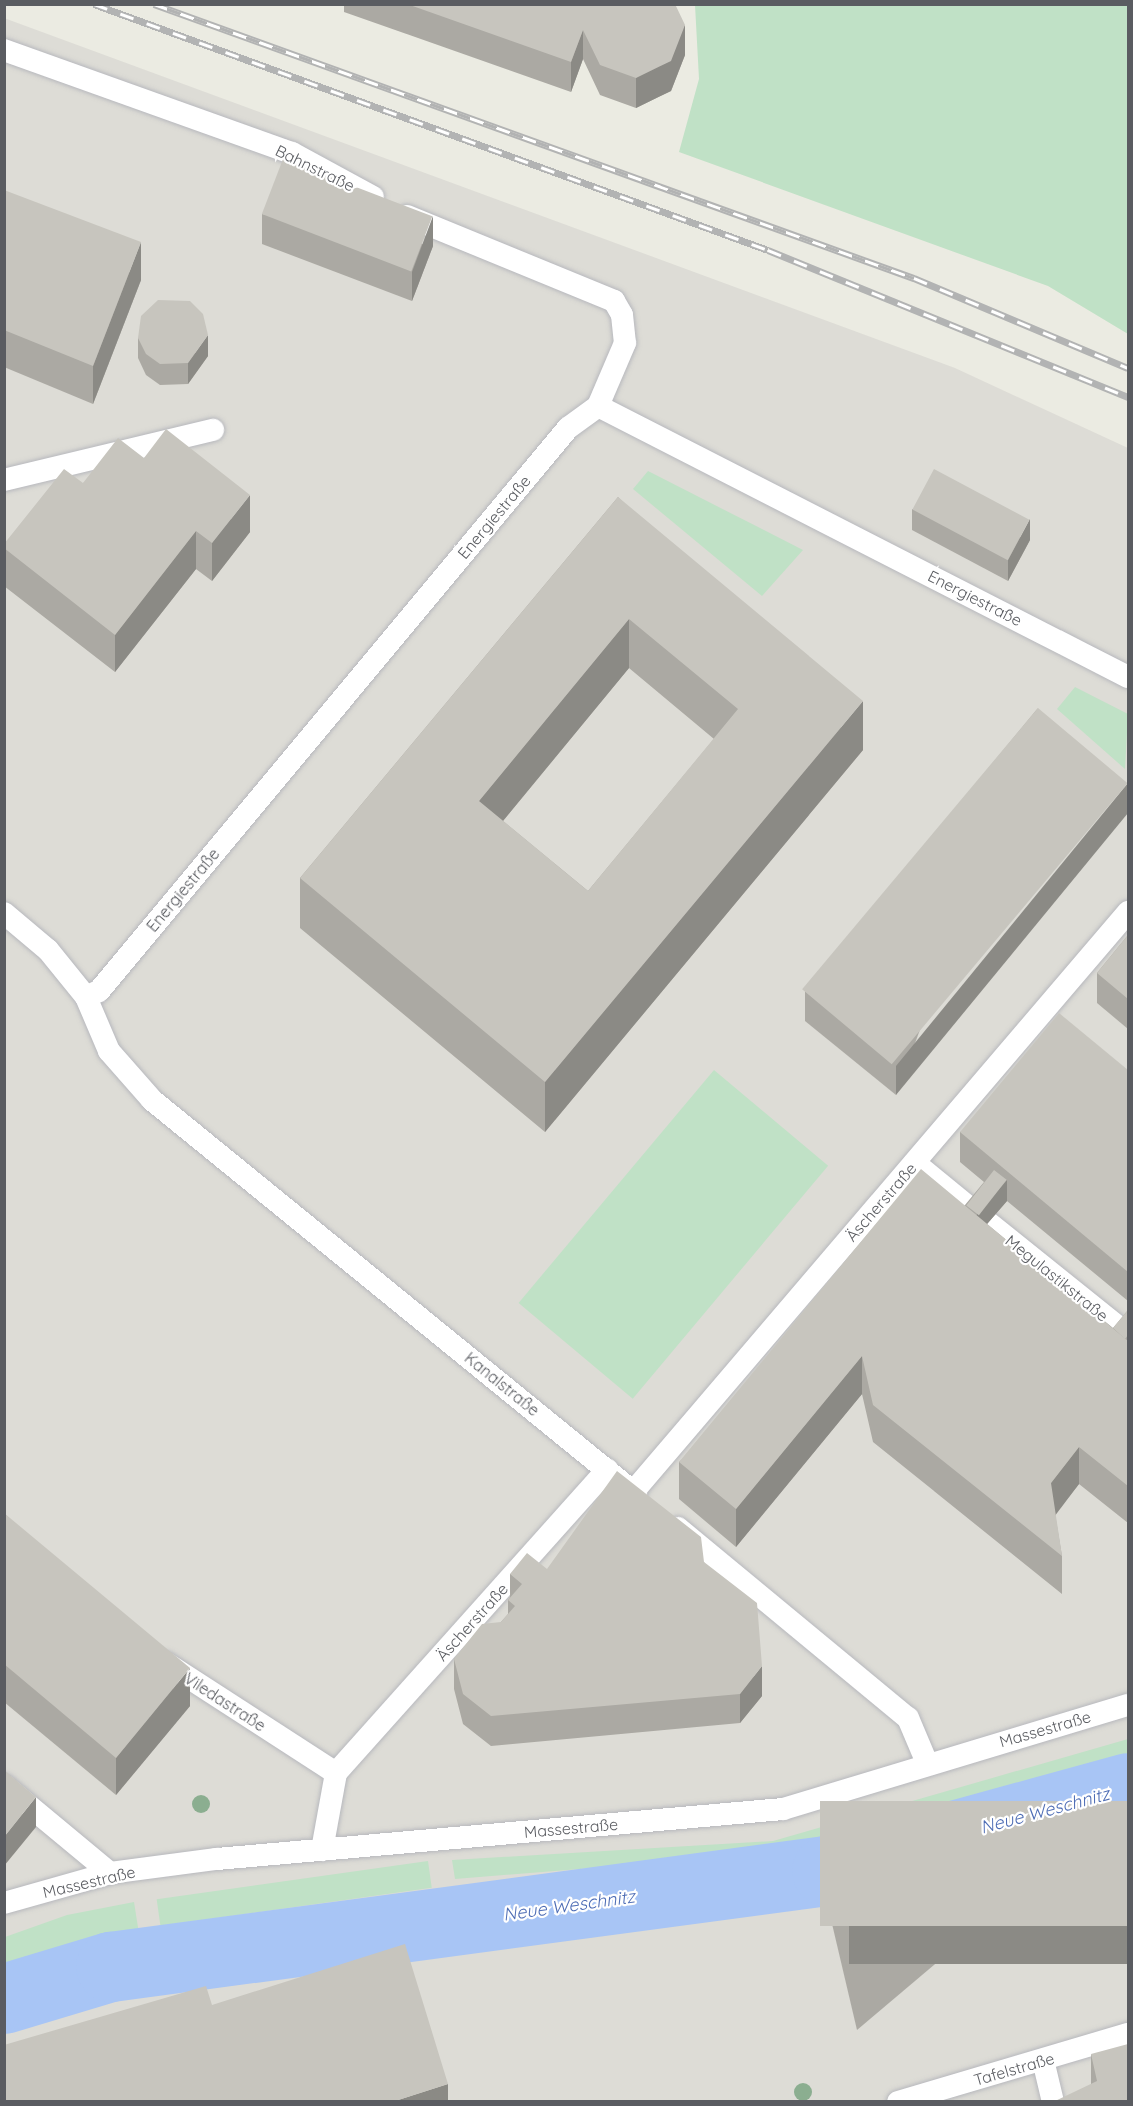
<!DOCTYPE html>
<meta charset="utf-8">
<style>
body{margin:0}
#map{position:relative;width:1133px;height:2106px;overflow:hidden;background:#ebebe2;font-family:Quicksand,sans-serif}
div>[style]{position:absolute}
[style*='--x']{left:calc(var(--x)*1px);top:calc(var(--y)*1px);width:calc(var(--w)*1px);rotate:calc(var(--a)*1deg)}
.industrial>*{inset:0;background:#dddcd6}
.green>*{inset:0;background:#c0e1c6;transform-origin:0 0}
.river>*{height:70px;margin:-35px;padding:0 35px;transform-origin:35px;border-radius:35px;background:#a8c5f5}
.roads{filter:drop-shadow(0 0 2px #b7b8bd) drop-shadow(0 0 2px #b7b8bd)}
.lane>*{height:22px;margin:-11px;padding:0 11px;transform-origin:11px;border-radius:11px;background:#fff}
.rail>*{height:7px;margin-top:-3.5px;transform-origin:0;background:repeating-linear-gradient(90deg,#fff 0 14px,#b2b3b3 0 28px);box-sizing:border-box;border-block:2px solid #b2b3b3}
.trees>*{width:18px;height:18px;margin:-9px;border-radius:50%;background:#8bae90}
.wall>*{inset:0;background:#aba9a3}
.shaded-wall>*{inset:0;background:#8b8a85;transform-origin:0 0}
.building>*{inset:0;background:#c7c5be;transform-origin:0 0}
span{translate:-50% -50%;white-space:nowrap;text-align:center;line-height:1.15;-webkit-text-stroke:4.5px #fff;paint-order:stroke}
.street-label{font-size:16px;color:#5a5c61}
.water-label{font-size:18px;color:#4e6db5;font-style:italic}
.frame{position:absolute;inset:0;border:6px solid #5a5c61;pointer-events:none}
</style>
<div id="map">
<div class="industrial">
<i style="clip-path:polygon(4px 18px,955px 368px,1128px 448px,1128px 2101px,5px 2101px)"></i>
</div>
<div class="green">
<i style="clip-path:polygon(695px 5px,1128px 5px,1128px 334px,1048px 286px,679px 152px,699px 79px)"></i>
<i style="clip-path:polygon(648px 471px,803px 550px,762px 596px,633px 489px)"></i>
<i style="clip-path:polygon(1075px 687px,1128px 714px,1125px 769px,1057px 709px)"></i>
<i style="left:714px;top:1070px;width:149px;height:304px;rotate:40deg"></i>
<i style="clip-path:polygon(1128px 1739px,1128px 1764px,778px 1853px,455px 1879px,452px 1860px,773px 1841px)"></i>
<i style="left:428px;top:1861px;width:27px;height:274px;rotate:82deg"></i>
<i style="clip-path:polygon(134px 1902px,140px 1940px,5px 1972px,5px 1937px,67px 1915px)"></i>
</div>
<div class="river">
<i style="--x:4;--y:1999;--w:112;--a:-16.7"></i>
<i style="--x:111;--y:1967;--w:722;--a:-7.64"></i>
<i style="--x:827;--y:1871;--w:312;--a:-15.4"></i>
</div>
<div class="roads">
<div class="lane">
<i style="--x:4;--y:50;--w:306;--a:19.7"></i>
<i style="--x:292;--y:153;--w:92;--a:28.5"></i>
<i style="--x:407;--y:216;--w:224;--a:22.3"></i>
<i style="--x:614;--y:301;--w:16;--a:60"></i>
<i style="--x:622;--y:315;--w:28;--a:84"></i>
<i style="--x:625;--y:343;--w:69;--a:113.2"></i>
<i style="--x:4;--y:480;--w:215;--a:-13.5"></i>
<i style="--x:4;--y:913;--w:57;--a:40.1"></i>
<i style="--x:48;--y:950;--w:60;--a:51"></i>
<i style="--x:86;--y:997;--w:59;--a:66.9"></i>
<i style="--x:109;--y:1051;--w:65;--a:48.7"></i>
<i style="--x:152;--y:1100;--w:624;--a:39.15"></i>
<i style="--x:86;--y:997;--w:14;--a:-25"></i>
<i style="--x:99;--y:991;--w:733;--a:-50.2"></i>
<i style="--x:568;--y:428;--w:37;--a:-36"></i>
<i style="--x:598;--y:406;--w:595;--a:27.08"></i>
<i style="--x:915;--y:1163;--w:79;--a:39.3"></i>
<i style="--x:989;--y:1223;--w:176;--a:38.8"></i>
<i style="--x:633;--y:1492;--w:763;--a:-49.52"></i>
<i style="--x:678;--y:1528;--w:298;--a:39.6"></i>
<i style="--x:908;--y:1718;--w:49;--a:67.1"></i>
<i style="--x:166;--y:1663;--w:202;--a:32.9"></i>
<i style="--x:4;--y:1785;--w:138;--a:39.7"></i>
<i style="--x:322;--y:1850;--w:78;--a:-79.7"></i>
<i style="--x:336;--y:1773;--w:407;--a:-48.2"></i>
<i style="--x:4;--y:1903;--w:110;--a:-15.8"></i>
<i style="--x:110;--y:1873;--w:108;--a:-7.5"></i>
<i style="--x:217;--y:1859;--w:568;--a:-5.05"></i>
<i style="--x:783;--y:1809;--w:360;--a:-16.8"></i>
<i style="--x:1043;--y:2060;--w:43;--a:76.6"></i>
<i style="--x:898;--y:2102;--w:240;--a:-16.5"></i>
</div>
</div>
<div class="rail">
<i style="--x:94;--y:4;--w:717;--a:20.05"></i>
<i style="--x:768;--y:250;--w:389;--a:22.2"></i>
<i style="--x:154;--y:4;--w:808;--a:19.83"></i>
<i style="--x:914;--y:278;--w:232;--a:22.8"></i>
</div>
<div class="trees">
<i style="left:201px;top:1804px"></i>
<i style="left:803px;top:2092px"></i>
</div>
<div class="wall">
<i style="clip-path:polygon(344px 4px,675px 4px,685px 55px,671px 91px,636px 108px,600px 95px,583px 59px,571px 92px,344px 12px)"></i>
<i style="clip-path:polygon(4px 190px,141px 280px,93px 404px,4px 367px)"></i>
<i style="clip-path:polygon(262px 214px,433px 246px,412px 301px,262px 244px)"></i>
<i style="clip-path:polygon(138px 338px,208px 356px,188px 384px,160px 385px,146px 375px,138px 358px)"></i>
<i style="clip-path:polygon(144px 458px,250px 532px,212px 581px,196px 569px,115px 672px,4px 586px,4px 544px,83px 483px)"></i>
<i style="clip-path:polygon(evenodd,618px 497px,863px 750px,545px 1132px,300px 928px,300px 878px,618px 497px,629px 668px,714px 739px,588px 891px,503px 821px,629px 668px)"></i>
<i style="clip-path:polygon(912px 509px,1030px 540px,1008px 581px,912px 530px)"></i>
<i style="clip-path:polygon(1038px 708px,896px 1095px,805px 1021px,805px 991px)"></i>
<i style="clip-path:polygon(1128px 935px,1128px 1029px,1097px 1003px,1097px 973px)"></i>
<i style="clip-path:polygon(1128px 1070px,1128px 1301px,1007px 1201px,987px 1224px,1113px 1328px,1128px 1310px,1128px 1523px,1079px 1484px,1055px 1514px,1062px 1556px,1062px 1594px,873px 1442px,862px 1394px,736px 1547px,679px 1499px,679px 1462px,965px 1205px,984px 1182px,960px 1162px,960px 1132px)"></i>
<i style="clip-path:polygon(4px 1513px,190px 1706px,116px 1795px,4px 1702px)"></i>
<i style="clip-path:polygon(704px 1562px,762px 1696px,740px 1723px,491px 1746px,463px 1724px,454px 1689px,454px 1659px,501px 1622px,508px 1614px,508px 1600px,510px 1597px,510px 1574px,547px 1569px)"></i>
<i style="clip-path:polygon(1128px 1801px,857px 2030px,829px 1911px,829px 1874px)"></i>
<i style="clip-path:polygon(1091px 2054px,1128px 2102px,1091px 2084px)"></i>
</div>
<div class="shaded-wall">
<i style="clip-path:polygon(685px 25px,685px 55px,671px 91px,636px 108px,636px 78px)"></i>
<i style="clip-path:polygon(583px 30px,583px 59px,571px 92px,571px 62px)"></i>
<i style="clip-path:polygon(433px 216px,433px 246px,412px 301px,412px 272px)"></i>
<i style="clip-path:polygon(141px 242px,141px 280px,93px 404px,93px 366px)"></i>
<i style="clip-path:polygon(208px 335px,208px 356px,188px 384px,188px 363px)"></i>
<i style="clip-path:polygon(250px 495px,250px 532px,212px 581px,212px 543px)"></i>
<i style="clip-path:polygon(1030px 519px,1030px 540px,1008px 581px,1008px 560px)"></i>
<i style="clip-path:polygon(196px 531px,196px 569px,115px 672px,115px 635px)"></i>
<i style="clip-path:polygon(629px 619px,629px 668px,479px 850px,479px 801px)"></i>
<i style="clip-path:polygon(863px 701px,863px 750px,545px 1132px,545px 1082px)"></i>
<i style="clip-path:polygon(1128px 783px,1128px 813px,896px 1095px,896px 1066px)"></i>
<i style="clip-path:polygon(1007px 1180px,1007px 1201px,968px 1246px,968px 1225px)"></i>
<i style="clip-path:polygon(862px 1356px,862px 1394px,736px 1547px,736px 1509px)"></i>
<i style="clip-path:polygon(1079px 1447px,1079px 1484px,1051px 1521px,1051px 1483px)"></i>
<i style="clip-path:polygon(762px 1666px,762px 1696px,740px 1723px,740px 1694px)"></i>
<i style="clip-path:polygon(190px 1668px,190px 1706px,116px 1795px,116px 1758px)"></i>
<i style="clip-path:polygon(36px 1797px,36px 1827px,4px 1866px,4px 1837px)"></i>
<i style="left:1128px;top:1926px;width:38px;height:279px;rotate:90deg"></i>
<i style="clip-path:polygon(448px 2084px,448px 2102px,392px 2102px)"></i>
</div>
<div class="building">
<i style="clip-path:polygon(407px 4px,675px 4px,685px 25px,671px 61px,636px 78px,600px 65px,583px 30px,571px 62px)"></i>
<i style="left:283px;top:159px;width:160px;height:59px;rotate:21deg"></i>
<i style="clip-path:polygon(4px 190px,141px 242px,93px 366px,4px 330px)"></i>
<i style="clip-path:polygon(158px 300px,190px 301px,203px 314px,208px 335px,188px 363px,160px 364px,146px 354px,138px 338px,141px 316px)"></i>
<i style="clip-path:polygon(166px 429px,250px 495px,212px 543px,196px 531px,115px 635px,4px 548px,4px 544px,64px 469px,83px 483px,118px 438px,144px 458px)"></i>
<i style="left:934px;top:469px;width:108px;height:46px;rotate:28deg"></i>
<i style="clip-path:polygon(evenodd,618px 497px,863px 701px,545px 1082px,300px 878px,618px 497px,629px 619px,738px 709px,588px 891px,479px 801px,629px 619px)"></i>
<i style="left:1038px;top:708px;width:117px;height:367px;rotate:40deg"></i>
<i style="clip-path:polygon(1128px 935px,1128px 999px,1097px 973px)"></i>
<i style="clip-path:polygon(1059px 1013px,1128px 1070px,1128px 1272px,960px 1132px)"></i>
<i style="clip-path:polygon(921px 1169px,1128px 1341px,1128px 1486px,1079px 1447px,1051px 1483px,1062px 1556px,873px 1405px,862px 1356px,736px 1509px,679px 1462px)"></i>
<i style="left:994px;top:1170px;width:16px;height:45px;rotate:38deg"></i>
<i style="clip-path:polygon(1128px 1310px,1128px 1335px,1125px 1339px,1113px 1328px)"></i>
<i style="clip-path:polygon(617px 1471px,701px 1537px,704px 1562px,757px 1603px,762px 1666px,740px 1694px,491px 1716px,463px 1694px,454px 1659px,482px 1624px,501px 1622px,515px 1606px,508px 1600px,522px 1584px,510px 1574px,527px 1553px,547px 1569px)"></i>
<i style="clip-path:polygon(4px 1513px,190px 1668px,116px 1758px,4px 1664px)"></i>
<i style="clip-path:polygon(4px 1770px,36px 1797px,4px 1837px)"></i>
<i style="left:1128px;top:1801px;width:125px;height:308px;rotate:90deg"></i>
<i style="clip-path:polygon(405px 1944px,448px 2084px,392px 2102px,4px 2102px,4px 2045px,206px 1986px,212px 2005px)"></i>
<i style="clip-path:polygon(1128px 2044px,1128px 2102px,1053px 2102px,1097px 2081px,1091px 2054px)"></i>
</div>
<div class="street-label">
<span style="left:315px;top:168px;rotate:26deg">Bahnstraße</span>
<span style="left:494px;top:517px;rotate:-50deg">Energiestraße</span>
<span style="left:975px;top:598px;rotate:27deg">Energiestraße</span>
<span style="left:183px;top:890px;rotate:-50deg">Energiestraße</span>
<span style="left:881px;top:1202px;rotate:-49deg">Äscherstraße</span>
<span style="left:1057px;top:1278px;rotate:39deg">Megulastikstraße</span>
<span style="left:502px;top:1384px;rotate:39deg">Kanalstraße</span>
<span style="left:472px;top:1622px;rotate:-48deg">Äscherstraße</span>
<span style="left:225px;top:1702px;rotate:33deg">Viledastraße</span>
<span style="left:1045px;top:1729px;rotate:-16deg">Massestraße</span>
<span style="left:571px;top:1828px;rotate:-5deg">Massestraße</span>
<span style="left:89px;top:1882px;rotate:-13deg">Massestraße</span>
<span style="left:1014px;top:2069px;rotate:-16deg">Tafelstraße</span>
</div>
<div class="water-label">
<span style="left:1045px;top:1811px;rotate:-15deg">Neue Weschnitz</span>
<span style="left:569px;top:1906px;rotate:-8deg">Neue Weschnitz</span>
</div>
<div class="frame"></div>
</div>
